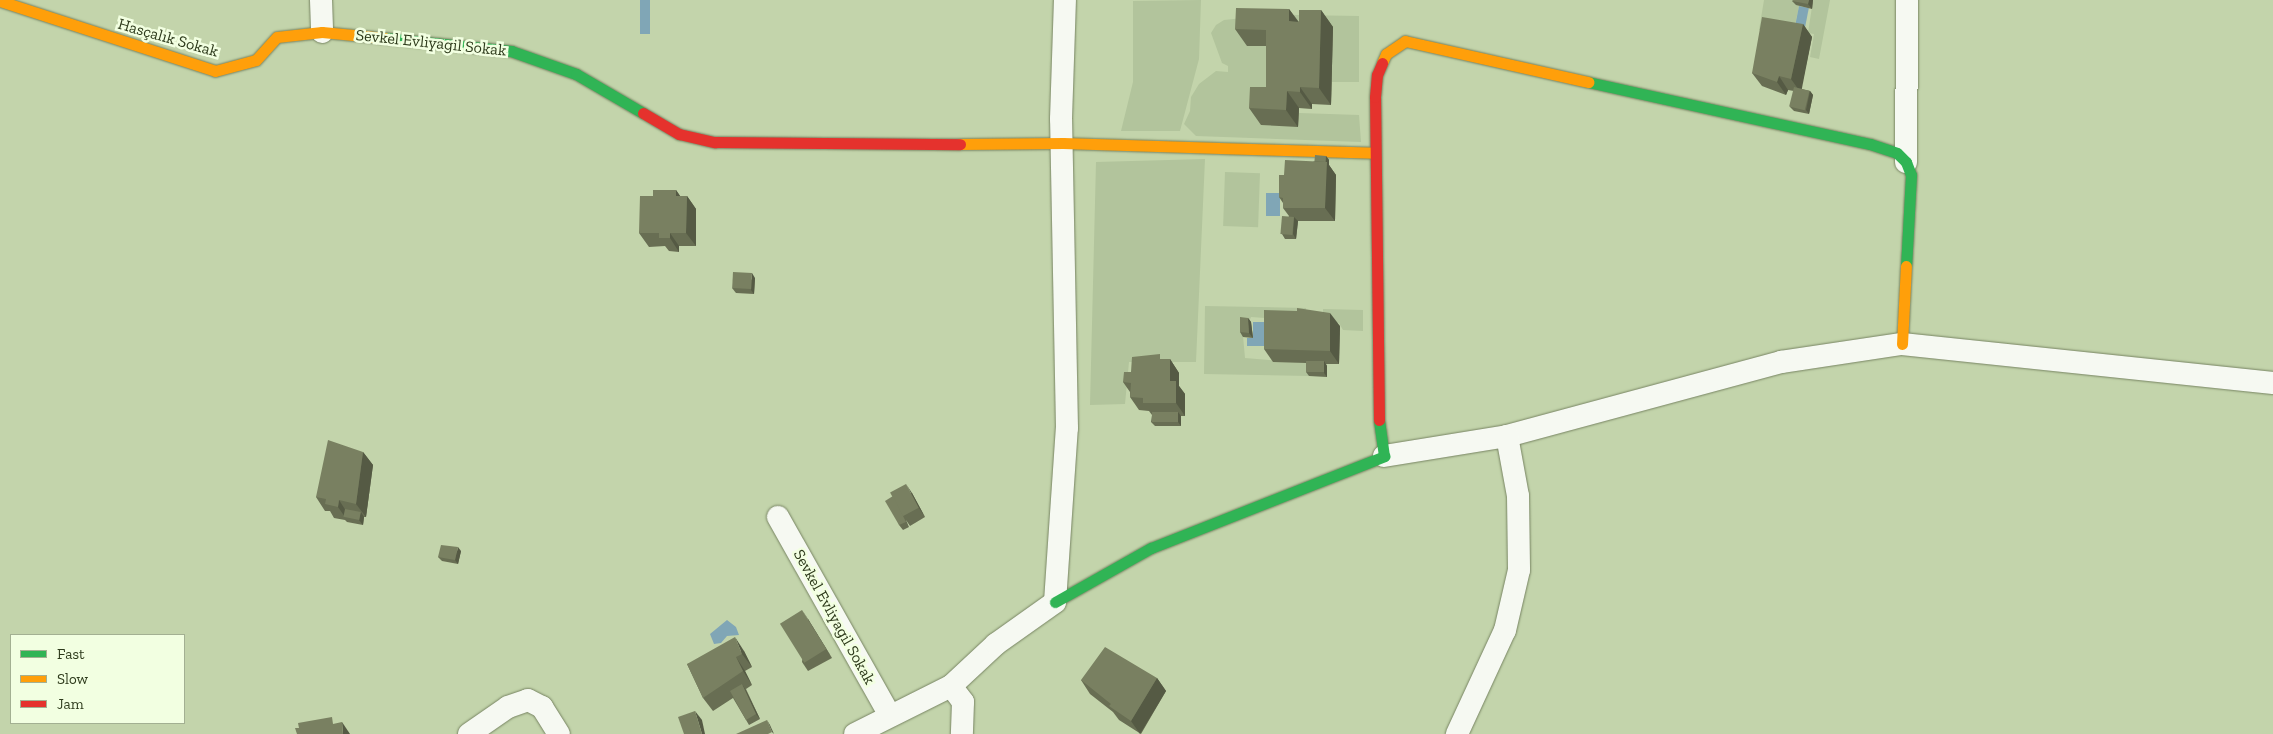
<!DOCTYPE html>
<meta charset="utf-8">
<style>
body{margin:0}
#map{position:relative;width:2273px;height:734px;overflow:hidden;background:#c3d4ab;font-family:"Zilla Slab",serif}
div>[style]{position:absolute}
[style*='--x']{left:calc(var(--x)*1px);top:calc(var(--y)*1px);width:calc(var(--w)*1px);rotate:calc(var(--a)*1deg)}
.green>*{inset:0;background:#b2c49c;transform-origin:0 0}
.water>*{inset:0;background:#80a6b6;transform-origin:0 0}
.roads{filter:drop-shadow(0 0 1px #778462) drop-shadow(0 0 1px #778462)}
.street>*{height:22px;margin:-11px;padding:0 11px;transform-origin:11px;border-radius:11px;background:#f6f9f2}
.fast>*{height:11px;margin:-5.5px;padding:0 5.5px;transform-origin:5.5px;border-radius:5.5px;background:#30b455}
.slow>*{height:11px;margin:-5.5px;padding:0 5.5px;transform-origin:5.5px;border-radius:5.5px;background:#ff9f0a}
.jam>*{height:11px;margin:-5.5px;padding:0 5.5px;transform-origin:5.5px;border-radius:5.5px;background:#e5322d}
.wall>*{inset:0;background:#686e53}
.shaded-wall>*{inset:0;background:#555a44}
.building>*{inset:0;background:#798061;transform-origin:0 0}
span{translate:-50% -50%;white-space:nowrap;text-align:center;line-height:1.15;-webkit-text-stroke:5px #f2ffe1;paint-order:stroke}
.street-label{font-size:16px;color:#2d3a1b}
.legend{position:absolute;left:10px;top:634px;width:175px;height:90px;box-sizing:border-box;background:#f2ffe1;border:1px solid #a3b092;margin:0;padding:6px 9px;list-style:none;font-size:15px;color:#2d3a1b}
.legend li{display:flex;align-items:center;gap:10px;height:25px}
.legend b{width:25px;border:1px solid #a3b092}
</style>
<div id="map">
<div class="green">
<i style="clip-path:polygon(1201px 0,1199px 59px,1180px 131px,1121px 131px,1133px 82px,1133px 1px)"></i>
<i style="clip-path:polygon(1764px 0,1797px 0,1799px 6px,1794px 30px,1759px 30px)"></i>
<i style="clip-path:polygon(1813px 0,1830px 0,1819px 59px,1810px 57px,1814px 34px,1808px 33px)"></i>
<i style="clip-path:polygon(1247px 14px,1359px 16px,1359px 82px,1332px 82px,1331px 104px,1312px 104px,1312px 109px,1299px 108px,1299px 113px,1359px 115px,1361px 142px,1196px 136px,1184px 124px,1190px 111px,1191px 97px,1199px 84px,1216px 71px,1228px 72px,1228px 66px,1222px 63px,1211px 33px,1216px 25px,1224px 20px,1243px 18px)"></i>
<i style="clip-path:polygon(1205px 159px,1196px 362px,1129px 362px,1125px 404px,1090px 405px,1096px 162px)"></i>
<i style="left:1225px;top:172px;width:35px;height:54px;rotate:2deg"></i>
<i style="clip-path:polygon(1205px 306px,1306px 308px,1307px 321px,1251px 317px,1243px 336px,1245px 358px,1308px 363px,1309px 376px,1204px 374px)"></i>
<i style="clip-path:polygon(1323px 309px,1363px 310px,1363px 331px,1343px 330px,1339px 323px,1323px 321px)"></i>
</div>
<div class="water">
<i style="left:640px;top:0;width:10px;height:34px"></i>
<i style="left:1799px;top:6px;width:10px;height:25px;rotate:11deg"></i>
<i style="left:1266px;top:193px;width:14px;height:23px"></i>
<i style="clip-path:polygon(1253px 322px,1264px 322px,1264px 346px,1247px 346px,1247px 338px,1253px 338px)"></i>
<i style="clip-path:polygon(727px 620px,736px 627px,739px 635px,727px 636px,721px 643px,714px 644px,710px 634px)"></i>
</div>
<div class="roads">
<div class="street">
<i style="--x:321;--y:0;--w:32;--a:88"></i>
<i style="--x:1906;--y:162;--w:162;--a:-89.6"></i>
<i style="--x:1507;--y:436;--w:284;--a:-15.1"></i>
<i style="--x:1781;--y:362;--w:122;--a:-8.5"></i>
<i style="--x:1902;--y:344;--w:373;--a:6"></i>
<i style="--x:1384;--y:456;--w:125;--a:-9.2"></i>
<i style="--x:1507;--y:436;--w:61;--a:79.6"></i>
<i style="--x:1518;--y:496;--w:74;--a:89.2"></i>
<i style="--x:1519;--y:570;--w:62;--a:103.1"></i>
<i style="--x:1505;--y:630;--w:115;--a:114.8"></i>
<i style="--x:778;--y:517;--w:228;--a:60.6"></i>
<i style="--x:951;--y:686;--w:20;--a:53"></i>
<i style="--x:963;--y:702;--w:32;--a:92"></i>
<i style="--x:469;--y:734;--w:47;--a:-34.7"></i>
<i style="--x:508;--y:707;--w:21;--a:-19"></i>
<i style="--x:528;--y:700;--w:16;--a:27"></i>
<i style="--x:542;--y:707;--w:32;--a:58"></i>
<i style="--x:855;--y:734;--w:107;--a:-26.6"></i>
<i style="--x:951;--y:686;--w:62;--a:-43"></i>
<i style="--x:996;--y:644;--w:72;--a:-35.4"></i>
<i style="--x:1055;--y:602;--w:174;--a:-86.1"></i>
<i style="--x:1067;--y:428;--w:309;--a:-91.1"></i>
<i style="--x:1061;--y:119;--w:119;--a:-88.1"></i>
</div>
<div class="fast">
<i style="--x:385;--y:38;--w:127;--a:5.9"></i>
<i style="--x:511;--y:51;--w:69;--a:19.5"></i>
<i style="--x:576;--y:74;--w:78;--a:30.2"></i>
<i style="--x:1588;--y:82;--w:289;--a:12.4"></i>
<i style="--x:1870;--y:144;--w:28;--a:18"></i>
<i style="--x:1897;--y:153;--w:13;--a:45"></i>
<i style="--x:1906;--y:162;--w:14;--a:69"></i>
<i style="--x:1911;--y:175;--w:91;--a:93.1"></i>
<i style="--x:1055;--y:602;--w:110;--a:-29.4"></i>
<i style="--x:1151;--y:548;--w:251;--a:-21.5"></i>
<i style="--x:1384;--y:456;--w:36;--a:-98"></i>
</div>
<div class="slow">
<i style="--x:0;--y:1;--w:226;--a:18"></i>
<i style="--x:215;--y:71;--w:42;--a:-15"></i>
<i style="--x:256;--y:60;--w:31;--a:-48"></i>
<i style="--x:277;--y:37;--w:45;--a:-6.3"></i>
<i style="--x:322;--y:32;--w:63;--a:5.4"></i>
<i style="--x:1382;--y:63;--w:10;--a:-66"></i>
<i style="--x:1386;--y:54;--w:23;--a:-34"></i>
<i style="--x:1405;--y:41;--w:188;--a:12.6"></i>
<i style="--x:960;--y:144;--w:103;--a:-0.6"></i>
<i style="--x:1063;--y:143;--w:312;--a:1.8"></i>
<i style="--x:1902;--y:344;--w:78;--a:-87.1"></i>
</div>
<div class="jam">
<i style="--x:643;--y:113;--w:42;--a:30.3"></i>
<i style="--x:679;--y:134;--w:37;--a:13"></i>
<i style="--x:715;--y:142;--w:245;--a:0.5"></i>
<i style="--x:1379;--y:420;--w:323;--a:-90.7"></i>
<i style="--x:1375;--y:97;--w:22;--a:-85"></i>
<i style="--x:1377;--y:75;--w:13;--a:-67"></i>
</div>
</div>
<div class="wall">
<i style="clip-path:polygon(1813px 0,1812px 9px,1796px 5px,1792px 1px)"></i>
<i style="clip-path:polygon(1289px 9px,1299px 22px,1321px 10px,1333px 27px,1331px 105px,1312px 104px,1312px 109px,1299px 108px,1298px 127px,1261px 125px,1249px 108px,1266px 87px,1266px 46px,1247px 46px,1235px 29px)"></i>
<i style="clip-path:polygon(1803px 24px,1812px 37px,1801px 89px,1810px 91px,1813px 95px,1809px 114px,1794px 111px,1790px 107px,1794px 91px,1788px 90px,1786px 95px,1762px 86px,1752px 73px)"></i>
<i style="clip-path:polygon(1326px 156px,1329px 160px,1329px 165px,1336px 175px,1335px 221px,1298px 221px,1296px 239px,1285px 239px,1282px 234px,1289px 216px,1283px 208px,1283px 203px,1279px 197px,1284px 175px,1315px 161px)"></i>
<i style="clip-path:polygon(676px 190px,680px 196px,687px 196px,696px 209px,696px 246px,679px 246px,679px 252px,669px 251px,665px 246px,649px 247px,639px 233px,653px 196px)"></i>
<i style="clip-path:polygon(755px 278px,754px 294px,736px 293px,732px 288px)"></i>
<i style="clip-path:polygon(1248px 318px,1251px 322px,1253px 338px,1243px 337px,1240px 332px)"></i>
<i style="clip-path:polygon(1340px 326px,1339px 364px,1326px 364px,1327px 366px,1327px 377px,1309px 376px,1306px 372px,1306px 363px,1273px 362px,1264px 349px)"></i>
<i style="clip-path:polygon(1163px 359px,1170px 359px,1179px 373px,1179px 386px,1185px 394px,1185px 416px,1180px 416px,1181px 426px,1155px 426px,1151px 422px,1152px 415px,1149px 411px,1139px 410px,1130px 397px,1130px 392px,1123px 382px,1131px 372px)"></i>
<i style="clip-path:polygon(363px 452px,373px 465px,366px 517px,364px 517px,363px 525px,347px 522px,345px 520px,334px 518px,330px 511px,325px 511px,316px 497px)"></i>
<i style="clip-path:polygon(912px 493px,925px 517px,910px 526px,906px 520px,909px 527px,903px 530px,899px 525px,893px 496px)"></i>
<i style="clip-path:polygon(461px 551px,458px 564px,442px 561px,438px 557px)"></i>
<i style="clip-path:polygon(808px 619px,832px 658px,808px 671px,802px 662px)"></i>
<i style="clip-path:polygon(744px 651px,752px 667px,745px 671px,752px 685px,746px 689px,760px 719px,749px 725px,733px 698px,713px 711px,703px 698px,687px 664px)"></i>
<i style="clip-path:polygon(1157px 678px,1166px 691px,1141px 734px,1119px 720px,1113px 712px,1090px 694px,1081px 680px)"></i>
</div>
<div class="shaded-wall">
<i style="clip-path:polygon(1809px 0,1813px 0,1812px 9px,1808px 4px)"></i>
<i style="clip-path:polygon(1289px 9px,1301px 26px,1289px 21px)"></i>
<i style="clip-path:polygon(1321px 10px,1333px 27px,1331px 105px,1319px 88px)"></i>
<i style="clip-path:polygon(1803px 24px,1812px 37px,1801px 93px,1791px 79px)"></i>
<i style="clip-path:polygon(1779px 76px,1788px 90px,1786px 95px,1777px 82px)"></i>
<i style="clip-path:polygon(1300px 87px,1312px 104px,1312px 109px,1300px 92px)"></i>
<i style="clip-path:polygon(1287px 91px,1299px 108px,1298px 127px,1286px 110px)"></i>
<i style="clip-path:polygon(1810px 91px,1813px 95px,1809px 114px,1806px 110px)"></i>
<i style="clip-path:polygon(1326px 156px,1329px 160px,1329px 165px,1336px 175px,1335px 221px,1325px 208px)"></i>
<i style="clip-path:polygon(676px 190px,685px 203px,676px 196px)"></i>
<i style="clip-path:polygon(687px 196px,696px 209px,696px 246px,686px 233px)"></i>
<i style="clip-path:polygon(1294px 217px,1298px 221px,1296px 239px,1293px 234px)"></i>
<i style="clip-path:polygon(670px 233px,679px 246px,679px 252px,670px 238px)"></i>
<i style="clip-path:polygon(752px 273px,755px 278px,754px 294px,751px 290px)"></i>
<i style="clip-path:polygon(1330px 313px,1340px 326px,1339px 364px,1330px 351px)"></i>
<i style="clip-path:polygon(1248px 318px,1251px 322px,1253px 338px,1249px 333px)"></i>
<i style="clip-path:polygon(1170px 359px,1179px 373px,1179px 386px,1185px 394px,1185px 416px,1176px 403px,1170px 381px)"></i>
<i style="clip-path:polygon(1324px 361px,1327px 366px,1327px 377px,1324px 373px)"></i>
<i style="clip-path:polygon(1178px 412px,1181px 416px,1181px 426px,1178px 422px)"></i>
<i style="clip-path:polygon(363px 452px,373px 465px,366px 517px,356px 504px)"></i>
<i style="clip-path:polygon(906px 484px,912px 493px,925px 517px,919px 508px)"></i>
<i style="clip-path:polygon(339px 500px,348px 514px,345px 517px,338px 507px)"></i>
<i style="clip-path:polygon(361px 512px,364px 517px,363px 525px,359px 520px)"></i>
<i style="clip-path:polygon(458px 547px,461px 551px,458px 564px,455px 560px)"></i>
<i style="clip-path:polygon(802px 610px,808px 619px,832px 658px,826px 649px)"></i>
<i style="clip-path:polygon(735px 637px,744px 651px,752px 667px,742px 654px)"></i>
<i style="clip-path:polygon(736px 657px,745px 671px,752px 685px,743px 671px)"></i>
<i style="clip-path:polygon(1157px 678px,1166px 691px,1140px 734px,1131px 721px)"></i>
<i style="clip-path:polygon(742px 684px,745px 689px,760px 719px,756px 714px)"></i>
<i style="clip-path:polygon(695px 711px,702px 720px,705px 734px,702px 734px)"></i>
<i style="clip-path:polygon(767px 720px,770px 725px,774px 734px,772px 732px)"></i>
<i style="clip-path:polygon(342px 722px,350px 734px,343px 734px)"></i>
</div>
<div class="building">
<i style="clip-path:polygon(1793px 0,1809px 0,1808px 4px,1792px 1px)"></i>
<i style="clip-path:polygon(1236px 8px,1289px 9px,1289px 21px,1299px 22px,1299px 10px,1321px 10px,1319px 88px,1300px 87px,1300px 92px,1287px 91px,1286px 110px,1249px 108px,1250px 87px,1266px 87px,1266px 30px,1235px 29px)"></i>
<i style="clip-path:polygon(1762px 17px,1803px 24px,1791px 79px,1779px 76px,1777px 82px,1752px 73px)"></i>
<i style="left:1794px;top:87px;width:16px;height:20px;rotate:14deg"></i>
<i style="left:1315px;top:155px;width:11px;height:6px;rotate:5deg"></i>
<i style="clip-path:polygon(1285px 160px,1327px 162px,1325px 208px,1283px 208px,1283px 198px,1279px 197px,1279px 175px,1284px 175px)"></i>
<i style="clip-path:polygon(653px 190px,676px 190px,676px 196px,687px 196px,686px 233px,670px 233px,670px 238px,659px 238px,659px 233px,639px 233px,640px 196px,653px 196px)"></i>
<i style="left:1282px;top:216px;width:12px;height:18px;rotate:5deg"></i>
<i style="left:733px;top:272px;width:19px;height:16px;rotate:3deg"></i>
<i style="clip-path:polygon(1297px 308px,1330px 313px,1330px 351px,1264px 349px,1264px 310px,1297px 311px)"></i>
<i style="clip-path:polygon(1240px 317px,1248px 318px,1249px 333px,1240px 332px)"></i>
<i style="clip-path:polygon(1160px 354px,1160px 359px,1170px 359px,1170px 381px,1176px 381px,1176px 403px,1143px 403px,1143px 398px,1130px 397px,1131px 383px,1123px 382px,1124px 372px,1131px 372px,1132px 357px)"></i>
<i style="left:1306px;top:361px;width:18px;height:11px"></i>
<i style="left:1152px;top:412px;width:26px;height:10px"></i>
<i style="clip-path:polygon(328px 440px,363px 452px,356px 504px,339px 500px,338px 507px,325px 504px,326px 499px,316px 497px)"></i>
<i style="left:906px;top:484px;width:27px;height:18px;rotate:62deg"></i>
<i style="clip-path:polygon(893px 496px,906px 522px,899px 525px,885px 501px)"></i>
<i style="left:345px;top:509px;width:16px;height:8px;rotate:11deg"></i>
<i style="clip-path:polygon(441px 545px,458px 547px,455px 560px,438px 557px)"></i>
<i style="left:802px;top:610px;width:46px;height:26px;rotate:58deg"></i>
<i style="clip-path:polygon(735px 637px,742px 654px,736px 657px,743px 671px,703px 698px,687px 664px)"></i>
<i style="clip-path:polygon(1105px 647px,1157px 678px,1131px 721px,1109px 706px,1111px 704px,1081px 680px)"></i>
<i style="clip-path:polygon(742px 684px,756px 714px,746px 720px,730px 691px)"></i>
<i style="clip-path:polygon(695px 711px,702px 734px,684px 734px,678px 717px)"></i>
<i style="clip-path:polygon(332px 717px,333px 724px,342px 722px,343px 734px,297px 734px,295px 728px,299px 728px,298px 723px)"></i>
<i style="clip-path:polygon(767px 720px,772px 732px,768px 734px,736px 734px)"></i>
</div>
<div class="street-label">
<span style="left:168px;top:38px;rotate:16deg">Hasçalık Sokak</span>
<span style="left:431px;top:43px;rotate:6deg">Sevkel Evliyagil Sokak</span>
<span style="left:834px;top:617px;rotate:61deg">Sevkel Evliyagil Sokak</span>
</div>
<ul class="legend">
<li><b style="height:6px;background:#30b455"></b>Fast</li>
<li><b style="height:6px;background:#ff9f0a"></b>Slow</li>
<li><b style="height:6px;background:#e5322d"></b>Jam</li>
</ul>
</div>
